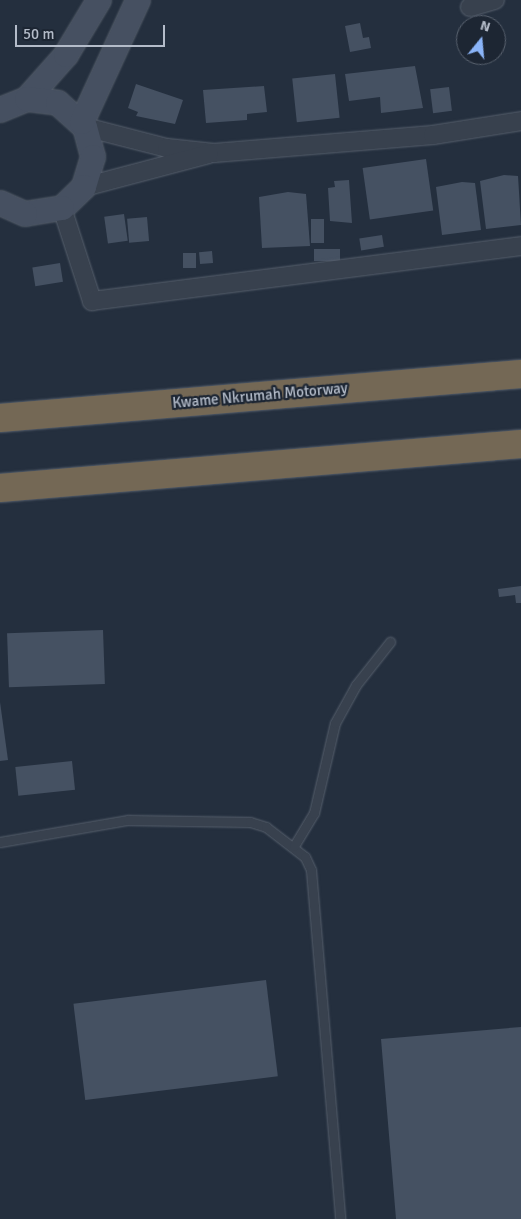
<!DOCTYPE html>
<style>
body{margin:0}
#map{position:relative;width:521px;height:1219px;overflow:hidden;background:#242f3e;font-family:Signika,sans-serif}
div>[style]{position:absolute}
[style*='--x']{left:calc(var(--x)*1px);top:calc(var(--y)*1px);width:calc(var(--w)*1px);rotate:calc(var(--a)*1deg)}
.building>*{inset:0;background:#455162;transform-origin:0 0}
.roads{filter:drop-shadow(0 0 1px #565f6c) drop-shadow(0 0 1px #565f6c)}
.lane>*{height:9px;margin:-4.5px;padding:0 4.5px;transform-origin:4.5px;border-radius:4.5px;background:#38414e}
.street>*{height:18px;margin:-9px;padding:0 9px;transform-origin:9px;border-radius:9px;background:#38414e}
.secondary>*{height:24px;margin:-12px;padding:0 12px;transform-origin:12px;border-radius:12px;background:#465061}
.highway>*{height:28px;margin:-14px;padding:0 14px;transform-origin:14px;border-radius:14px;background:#746855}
span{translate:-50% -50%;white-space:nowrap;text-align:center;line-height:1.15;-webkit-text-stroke:4.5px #1d2633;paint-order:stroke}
.street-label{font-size:15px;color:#b4bcc9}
.north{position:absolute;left:456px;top:15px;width:50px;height:50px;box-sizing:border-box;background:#1d2633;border:1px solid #59626f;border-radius:50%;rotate:17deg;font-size:14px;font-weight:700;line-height:20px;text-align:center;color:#b4bcc9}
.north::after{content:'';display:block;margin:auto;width:18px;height:22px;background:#8ab4f8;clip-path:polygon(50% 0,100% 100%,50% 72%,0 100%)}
.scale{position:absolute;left:15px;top:25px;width:150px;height:22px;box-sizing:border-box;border:2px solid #b4bcc9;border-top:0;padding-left:6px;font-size:15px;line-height:18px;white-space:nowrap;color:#b4bcc9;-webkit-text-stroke:4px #1d2633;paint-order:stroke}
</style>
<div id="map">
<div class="building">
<i style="clip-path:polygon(360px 23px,363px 38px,369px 37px,371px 48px,350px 52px,345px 26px)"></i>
<i style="clip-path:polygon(415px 66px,423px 108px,381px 113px,380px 97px,349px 101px,345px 74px)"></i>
<i style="left:335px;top:74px;width:44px;height:43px;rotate:84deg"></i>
<i style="clip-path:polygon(136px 84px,183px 100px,175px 124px,136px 116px,138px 112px,128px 108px)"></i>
<i style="clip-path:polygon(264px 86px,267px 112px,247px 114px,247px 120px,206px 123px,203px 90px)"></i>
<i style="left:449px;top:87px;width:24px;height:19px;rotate:83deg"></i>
<i style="left:426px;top:159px;width:52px;height:64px;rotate:82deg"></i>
<i style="clip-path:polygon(504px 175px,518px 176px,521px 225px,486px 229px,480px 181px)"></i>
<i style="clip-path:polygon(349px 180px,352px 223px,330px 221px,328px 188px,335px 187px,334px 181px)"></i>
<i style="clip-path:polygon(462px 182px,475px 183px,481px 230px,442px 235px,436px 187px)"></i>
<i style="clip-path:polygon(288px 192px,306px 194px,310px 246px,262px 248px,259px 197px)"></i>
<i style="left:124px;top:214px;width:27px;height:20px;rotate:82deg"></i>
<i style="left:147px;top:217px;width:24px;height:20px;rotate:85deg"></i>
<i style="left:311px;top:219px;width:13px;height:24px"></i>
<i style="left:382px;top:235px;width:12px;height:23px;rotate:81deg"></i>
<i style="left:340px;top:249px;width:12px;height:26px;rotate:90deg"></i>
<i style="left:212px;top:251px;width:12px;height:13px;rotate:85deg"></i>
<i style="left:183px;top:253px;width:13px;height:15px"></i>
<i style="left:60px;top:263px;width:19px;height:28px;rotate:81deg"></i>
<i style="clip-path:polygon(521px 586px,521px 603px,516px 603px,515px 595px,499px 597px,498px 589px)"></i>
<i style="left:103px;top:630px;width:54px;height:96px;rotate:88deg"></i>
<i style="clip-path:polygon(0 702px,8px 760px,0 761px)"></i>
<i style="left:72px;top:761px;width:29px;height:57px;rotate:84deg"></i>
<i style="left:266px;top:980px;width:97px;height:194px;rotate:83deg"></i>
<i style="clip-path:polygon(521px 1027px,521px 1219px,396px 1219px,381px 1039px)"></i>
</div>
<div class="roads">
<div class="lane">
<i style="--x:0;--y:842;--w:130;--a:-9.8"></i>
<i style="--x:128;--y:820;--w:122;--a:0.9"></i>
<i style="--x:250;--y:822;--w:17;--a:17"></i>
<i style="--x:266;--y:827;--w:49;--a:37.6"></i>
<i style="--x:305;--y:857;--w:14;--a:65"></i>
<i style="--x:311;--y:870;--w:350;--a:85.2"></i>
<i style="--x:294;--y:846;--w:39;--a:-59"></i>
<i style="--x:314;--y:813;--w:92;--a:-76.9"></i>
<i style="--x:335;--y:723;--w:43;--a:-61.1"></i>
<i style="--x:356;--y:685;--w:55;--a:-51.7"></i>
</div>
<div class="street">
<i style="--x:470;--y:7;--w:26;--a:-16"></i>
<i style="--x:85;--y:127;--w:85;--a:14.4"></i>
<i style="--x:167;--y:148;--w:47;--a:6.1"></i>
<i style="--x:214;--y:153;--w:220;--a:-4.7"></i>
<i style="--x:433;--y:135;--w:89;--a:-9"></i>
<i style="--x:84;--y:187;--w:129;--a:-14.8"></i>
<i style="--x:62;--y:208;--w:98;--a:72.1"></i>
<i style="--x:92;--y:301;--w:433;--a:-7.3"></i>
</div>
<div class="secondary">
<i style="--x:27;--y:99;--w:59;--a:-48.4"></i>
<i style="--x:66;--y:55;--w:64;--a:-59"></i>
<i style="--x:0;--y:110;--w:29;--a:-22"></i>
<i style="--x:27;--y:99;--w:31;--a:7"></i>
<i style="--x:58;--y:103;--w:36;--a:42"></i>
<i style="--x:85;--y:127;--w:31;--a:75"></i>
<i style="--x:93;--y:157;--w:31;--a:107"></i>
<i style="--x:84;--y:187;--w:30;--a:136"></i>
<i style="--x:62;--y:208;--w:37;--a:171"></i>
<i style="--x:25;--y:214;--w:27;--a:-156"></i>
<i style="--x:82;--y:122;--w:134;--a:-65.3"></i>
</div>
<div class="highway">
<i style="--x:0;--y:418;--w:523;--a:-4.83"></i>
<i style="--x:0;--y:488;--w:523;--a:-4.83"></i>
</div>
</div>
<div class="street-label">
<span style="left:260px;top:396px;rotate:-5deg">Kwame Nkrumah Motorway</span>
</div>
<div class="north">N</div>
<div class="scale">50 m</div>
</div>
